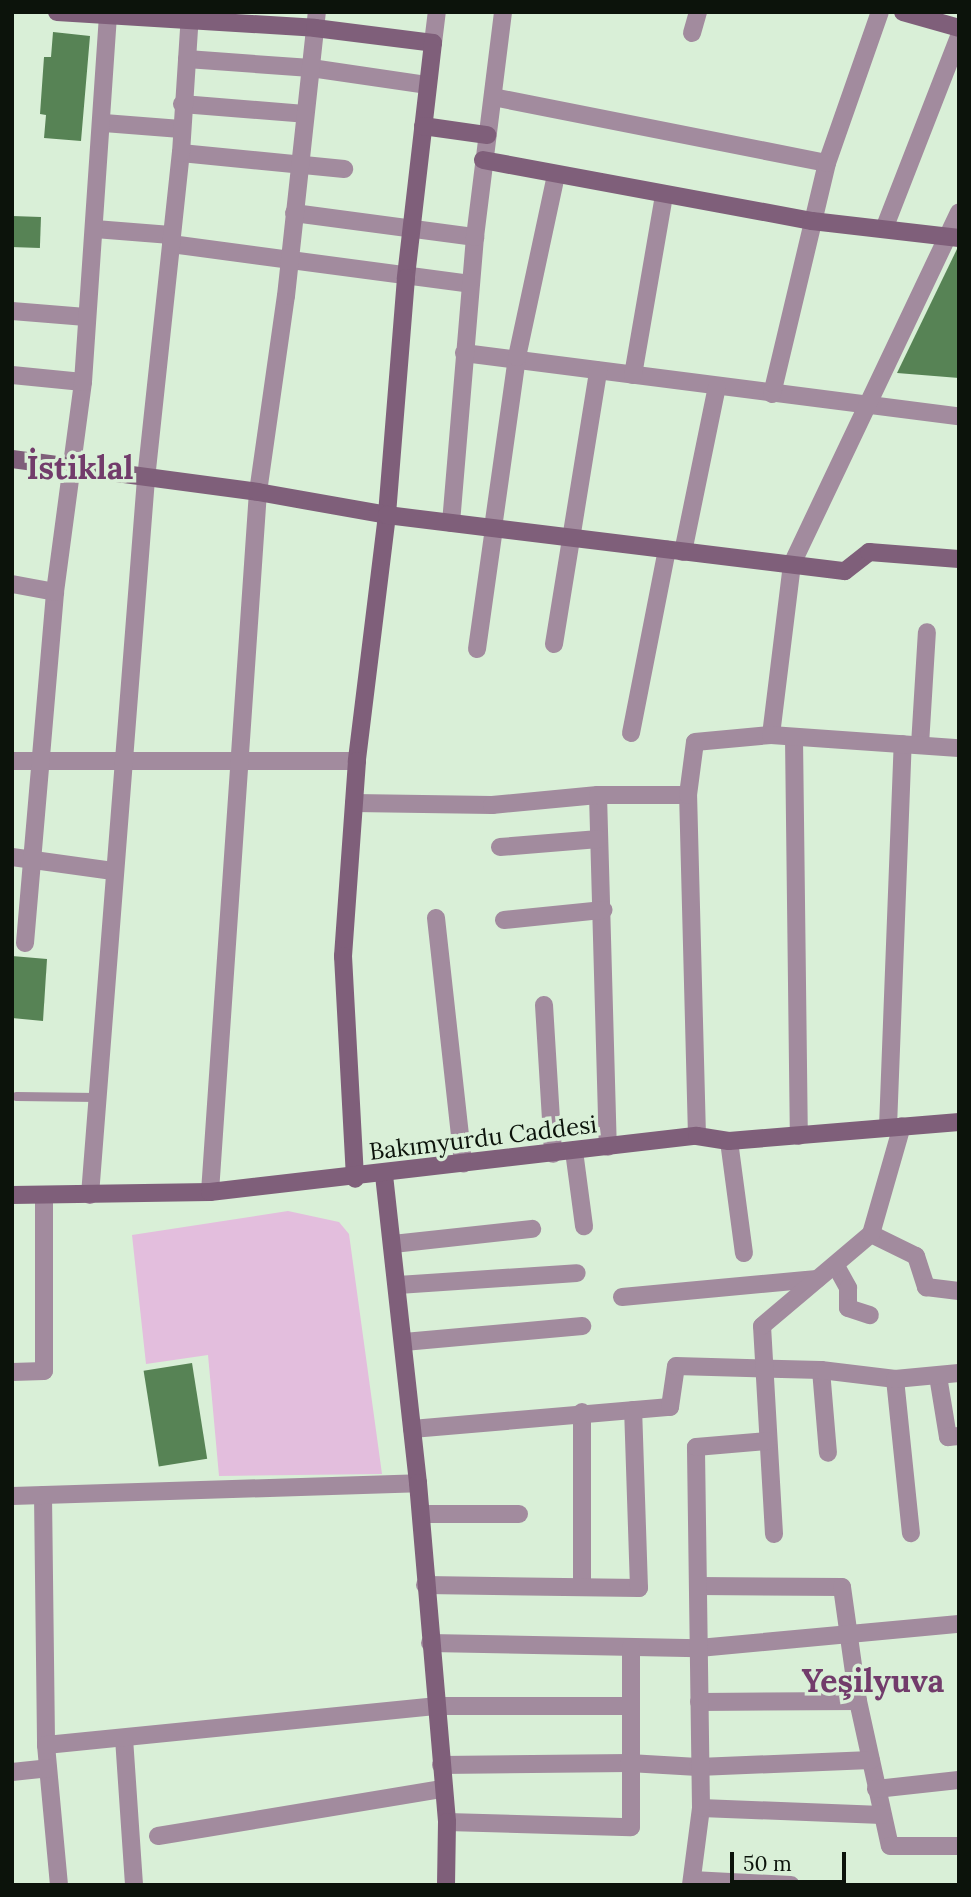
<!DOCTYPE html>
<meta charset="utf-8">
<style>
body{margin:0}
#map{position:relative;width:971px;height:1897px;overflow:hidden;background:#d9efd7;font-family:Lora,serif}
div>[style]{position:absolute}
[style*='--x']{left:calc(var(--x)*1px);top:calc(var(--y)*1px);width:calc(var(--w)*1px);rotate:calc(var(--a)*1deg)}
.green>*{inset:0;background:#e3bedd}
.building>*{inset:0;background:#578355;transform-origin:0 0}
.lane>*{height:9px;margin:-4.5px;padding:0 4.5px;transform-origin:4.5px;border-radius:4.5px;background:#a28b9e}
.street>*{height:18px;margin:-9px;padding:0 9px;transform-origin:9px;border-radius:9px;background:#a28b9e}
.secondary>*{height:18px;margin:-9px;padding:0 9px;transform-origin:9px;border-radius:9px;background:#7f5f7a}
span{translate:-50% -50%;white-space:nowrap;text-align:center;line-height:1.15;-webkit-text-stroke:7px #d9efd7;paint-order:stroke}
.street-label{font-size:24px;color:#0c130b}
.district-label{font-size:32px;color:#723c6b;font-weight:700}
.frame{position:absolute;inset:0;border:14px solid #0c130b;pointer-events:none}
.scale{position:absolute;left:730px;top:1852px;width:116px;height:32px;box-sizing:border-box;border:4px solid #0c130b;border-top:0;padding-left:9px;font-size:21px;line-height:24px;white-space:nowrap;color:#0c130b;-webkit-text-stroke:5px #d9efd7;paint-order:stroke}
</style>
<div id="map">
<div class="green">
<i style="clip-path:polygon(288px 1211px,339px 1222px,349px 1234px,382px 1474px,219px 1476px,208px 1355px,146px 1364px,132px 1235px)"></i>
</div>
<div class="building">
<i style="clip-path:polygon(53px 32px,90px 36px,81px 141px,44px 138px,46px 115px,40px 114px,44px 57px,51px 57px)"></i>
<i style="left:12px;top:216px;width:29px;height:31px;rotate:2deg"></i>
<i style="clip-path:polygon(957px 249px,959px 378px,897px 373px)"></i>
<i style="clip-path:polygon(12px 956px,47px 959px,43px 1021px,12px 1018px)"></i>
<i style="left:192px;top:1363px;width:97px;height:49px;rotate:81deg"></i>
</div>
<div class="lane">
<i style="--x:16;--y:1096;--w:81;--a:0.7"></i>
</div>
<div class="street">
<i style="--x:692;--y:33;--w:22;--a:-74"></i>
<i style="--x:433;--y:43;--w:31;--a:-83"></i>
<i style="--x:187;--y:59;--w:124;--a:4.2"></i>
<i style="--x:311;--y:68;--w:118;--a:8.3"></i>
<i style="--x:493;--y:97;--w:340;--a:11.2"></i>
<i style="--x:182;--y:104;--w:123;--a:4.6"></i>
<i style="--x:104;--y:123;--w:77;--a:4.5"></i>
<i style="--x:181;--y:153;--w:164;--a:5.6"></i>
<i style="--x:294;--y:213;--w:183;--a:7.6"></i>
<i style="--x:95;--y:229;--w:76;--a:4.5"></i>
<i style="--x:884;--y:229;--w:206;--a:-68.7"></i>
<i style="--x:171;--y:244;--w:302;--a:7.6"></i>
<i style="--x:12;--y:311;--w:74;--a:4.6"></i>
<i style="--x:464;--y:353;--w:499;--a:7.3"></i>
<i style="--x:12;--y:375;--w:71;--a:5.6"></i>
<i style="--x:633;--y:375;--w:182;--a:-80.2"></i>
<i style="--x:772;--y:394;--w:237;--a:-76.6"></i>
<i style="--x:827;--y:163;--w:160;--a:-70.7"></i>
<i style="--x:451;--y:523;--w:287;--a:-85.2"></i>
<i style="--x:475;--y:237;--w:227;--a:-82.9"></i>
<i style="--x:493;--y:528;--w:173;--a:-82"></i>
<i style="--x:517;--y:357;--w:186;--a:-77.9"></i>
<i style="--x:683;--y:552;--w:168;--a:-78.4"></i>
<i style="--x:12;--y:584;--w:44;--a:10.5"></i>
<i style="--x:554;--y:644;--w:277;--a:-80.8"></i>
<i style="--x:477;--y:649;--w:122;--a:-82"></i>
<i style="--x:631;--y:733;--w:187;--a:-78.9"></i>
<i style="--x:771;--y:735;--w:172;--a:-83"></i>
<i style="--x:792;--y:564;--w:389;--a:-64.6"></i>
<i style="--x:794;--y:738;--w:398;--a:89.3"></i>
<i style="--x:920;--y:745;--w:113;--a:-86.5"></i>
<i style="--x:12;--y:761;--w:345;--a:0"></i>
<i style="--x:598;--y:795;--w:352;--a:88.4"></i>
<i style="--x:354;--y:803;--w:138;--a:0.8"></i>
<i style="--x:492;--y:805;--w:106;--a:-5.4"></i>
<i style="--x:598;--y:795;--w:90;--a:0"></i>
<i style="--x:500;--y:847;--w:99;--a:-4.6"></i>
<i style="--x:12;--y:857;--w:102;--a:7.9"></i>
<i style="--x:436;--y:918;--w:247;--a:83.7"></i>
<i style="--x:504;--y:920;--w:100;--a:-5.8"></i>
<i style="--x:25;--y:943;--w:352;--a:-85.1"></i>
<i style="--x:55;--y:592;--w:212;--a:-82.4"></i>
<i style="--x:83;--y:382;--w:371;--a:-86.1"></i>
<i style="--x:544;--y:1005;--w:149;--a:86.5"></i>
<i style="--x:888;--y:1127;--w:383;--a:-87.8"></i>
<i style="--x:697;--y:1136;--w:341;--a:-91.5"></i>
<i style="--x:688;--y:795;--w:53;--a:-82.5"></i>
<i style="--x:695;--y:742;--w:76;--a:-5.3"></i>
<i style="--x:771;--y:735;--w:188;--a:4"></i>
<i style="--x:729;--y:1141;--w:113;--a:82.4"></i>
<i style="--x:574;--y:1151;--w:76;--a:82.4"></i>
<i style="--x:210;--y:1192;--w:702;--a:-86.08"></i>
<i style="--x:258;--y:492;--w:198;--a:-81.9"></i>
<i style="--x:286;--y:296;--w:286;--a:-83.8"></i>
<i style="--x:90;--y:1195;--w:718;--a:-85.53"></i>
<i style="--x:146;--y:479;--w:328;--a:-83.9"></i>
<i style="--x:181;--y:153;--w:141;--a:-86.3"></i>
<i style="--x:871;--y:1234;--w:50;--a:26.1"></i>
<i style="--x:916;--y:1256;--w:33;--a:72"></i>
<i style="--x:926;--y:1287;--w:33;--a:7"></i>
<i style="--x:393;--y:1244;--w:140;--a:-6.2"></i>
<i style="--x:836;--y:1266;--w:25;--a:61"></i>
<i style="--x:848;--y:1288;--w:20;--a:90"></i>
<i style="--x:848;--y:1308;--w:23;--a:18"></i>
<i style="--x:398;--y:1285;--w:179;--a:-3.8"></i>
<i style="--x:622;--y:1297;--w:196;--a:-5.3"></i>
<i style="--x:404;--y:1342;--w:179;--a:-5.1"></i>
<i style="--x:821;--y:1370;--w:83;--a:85.2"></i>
<i style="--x:12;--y:1372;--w:32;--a:-2"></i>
<i style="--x:44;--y:1371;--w:175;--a:-90"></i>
<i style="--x:938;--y:1376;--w:62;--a:80.7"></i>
<i style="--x:948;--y:1437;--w:11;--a:-5"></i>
<i style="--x:895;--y:1379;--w:155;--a:84.1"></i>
<i style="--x:582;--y:1412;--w:174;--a:90"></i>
<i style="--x:412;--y:1429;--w:259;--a:-4.9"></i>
<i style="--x:670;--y:1407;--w:41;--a:-81.7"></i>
<i style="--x:676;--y:1366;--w:145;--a:1.6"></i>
<i style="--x:821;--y:1370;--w:75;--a:6.9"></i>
<i style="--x:895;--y:1379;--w:64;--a:-5.4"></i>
<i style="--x:43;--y:1495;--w:250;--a:89.3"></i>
<i style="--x:46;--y:1745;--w:141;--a:84.7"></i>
<i style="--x:12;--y:1496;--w:406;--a:-1.8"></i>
<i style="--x:421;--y:1514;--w:98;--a:0"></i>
<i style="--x:774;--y:1534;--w:208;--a:-93.3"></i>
<i style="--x:762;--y:1326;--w:143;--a:-40.2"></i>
<i style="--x:871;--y:1234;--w:112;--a:-74"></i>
<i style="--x:425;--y:1585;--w:214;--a:0.8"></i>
<i style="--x:639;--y:1588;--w:178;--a:-91.9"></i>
<i style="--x:698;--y:1586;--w:144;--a:0.4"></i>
<i style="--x:842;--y:1587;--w:115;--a:82"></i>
<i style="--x:858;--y:1701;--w:148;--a:77.6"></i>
<i style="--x:890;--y:1846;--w:69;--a:0"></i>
<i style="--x:430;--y:1643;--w:269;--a:1.1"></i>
<i style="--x:699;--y:1648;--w:261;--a:-5.3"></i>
<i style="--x:699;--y:1702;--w:159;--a:-0.4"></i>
<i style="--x:124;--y:1738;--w:147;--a:86.1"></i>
<i style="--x:46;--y:1745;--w:391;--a:-5.7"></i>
<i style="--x:435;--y:1706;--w:195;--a:0"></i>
<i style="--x:441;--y:1765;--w:188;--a:-0.6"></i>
<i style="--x:629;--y:1763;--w:69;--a:3.3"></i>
<i style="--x:698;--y:1767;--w:173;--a:-2.3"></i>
<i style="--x:12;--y:1772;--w:36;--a:-6"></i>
<i style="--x:876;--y:1789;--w:83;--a:-6.2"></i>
<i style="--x:701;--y:1808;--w:181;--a:2.2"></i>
<i style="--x:447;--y:1822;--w:184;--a:1.6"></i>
<i style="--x:631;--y:1827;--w:180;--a:-90"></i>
<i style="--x:158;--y:1836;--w:288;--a:-9.4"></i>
<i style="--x:692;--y:1880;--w:99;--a:2.9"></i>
<i style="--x:691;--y:1885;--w:78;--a:-82.6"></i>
<i style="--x:701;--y:1808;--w:361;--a:-90.8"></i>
<i style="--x:696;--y:1447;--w:71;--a:-4.8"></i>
</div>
<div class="secondary">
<i style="--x:57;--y:12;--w:258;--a:3.5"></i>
<i style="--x:315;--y:28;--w:119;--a:7.2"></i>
<i style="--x:433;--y:43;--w:237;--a:96.6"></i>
<i style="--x:406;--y:278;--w:238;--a:94.6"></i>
<i style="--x:387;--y:515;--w:248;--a:97"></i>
<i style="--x:357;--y:761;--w:196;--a:94.1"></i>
<i style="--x:343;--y:956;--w:223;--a:86.9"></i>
<i style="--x:903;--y:12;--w:58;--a:15.9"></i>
<i style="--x:423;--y:126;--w:65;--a:8"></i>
<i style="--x:483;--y:160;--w:335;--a:10.5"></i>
<i style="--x:812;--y:221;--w:148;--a:6.6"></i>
<i style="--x:12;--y:459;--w:248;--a:7.6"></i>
<i style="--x:258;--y:492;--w:131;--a:10.1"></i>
<i style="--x:387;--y:515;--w:461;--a:7"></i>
<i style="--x:845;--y:571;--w:31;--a:-38"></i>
<i style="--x:869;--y:552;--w:90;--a:4.4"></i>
<i style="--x:384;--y:1175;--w:310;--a:83.7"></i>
<i style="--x:418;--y:1483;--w:340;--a:85.1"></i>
<i style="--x:447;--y:1822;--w:63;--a:90.9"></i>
<i style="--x:12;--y:1195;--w:198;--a:-0.9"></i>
<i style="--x:210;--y:1192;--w:490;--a:-6.6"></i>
<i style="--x:697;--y:1136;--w:32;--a:9"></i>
<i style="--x:729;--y:1141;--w:231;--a:-4.7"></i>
</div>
<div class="street-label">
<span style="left:483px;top:1138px;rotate:-7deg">Bakımyurdu Caddesi</span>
</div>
<div class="district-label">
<span style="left:80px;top:468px">İstiklal</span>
<span style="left:873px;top:1681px">Yeşilyuva</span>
</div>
<div class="frame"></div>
<div class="scale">50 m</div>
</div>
